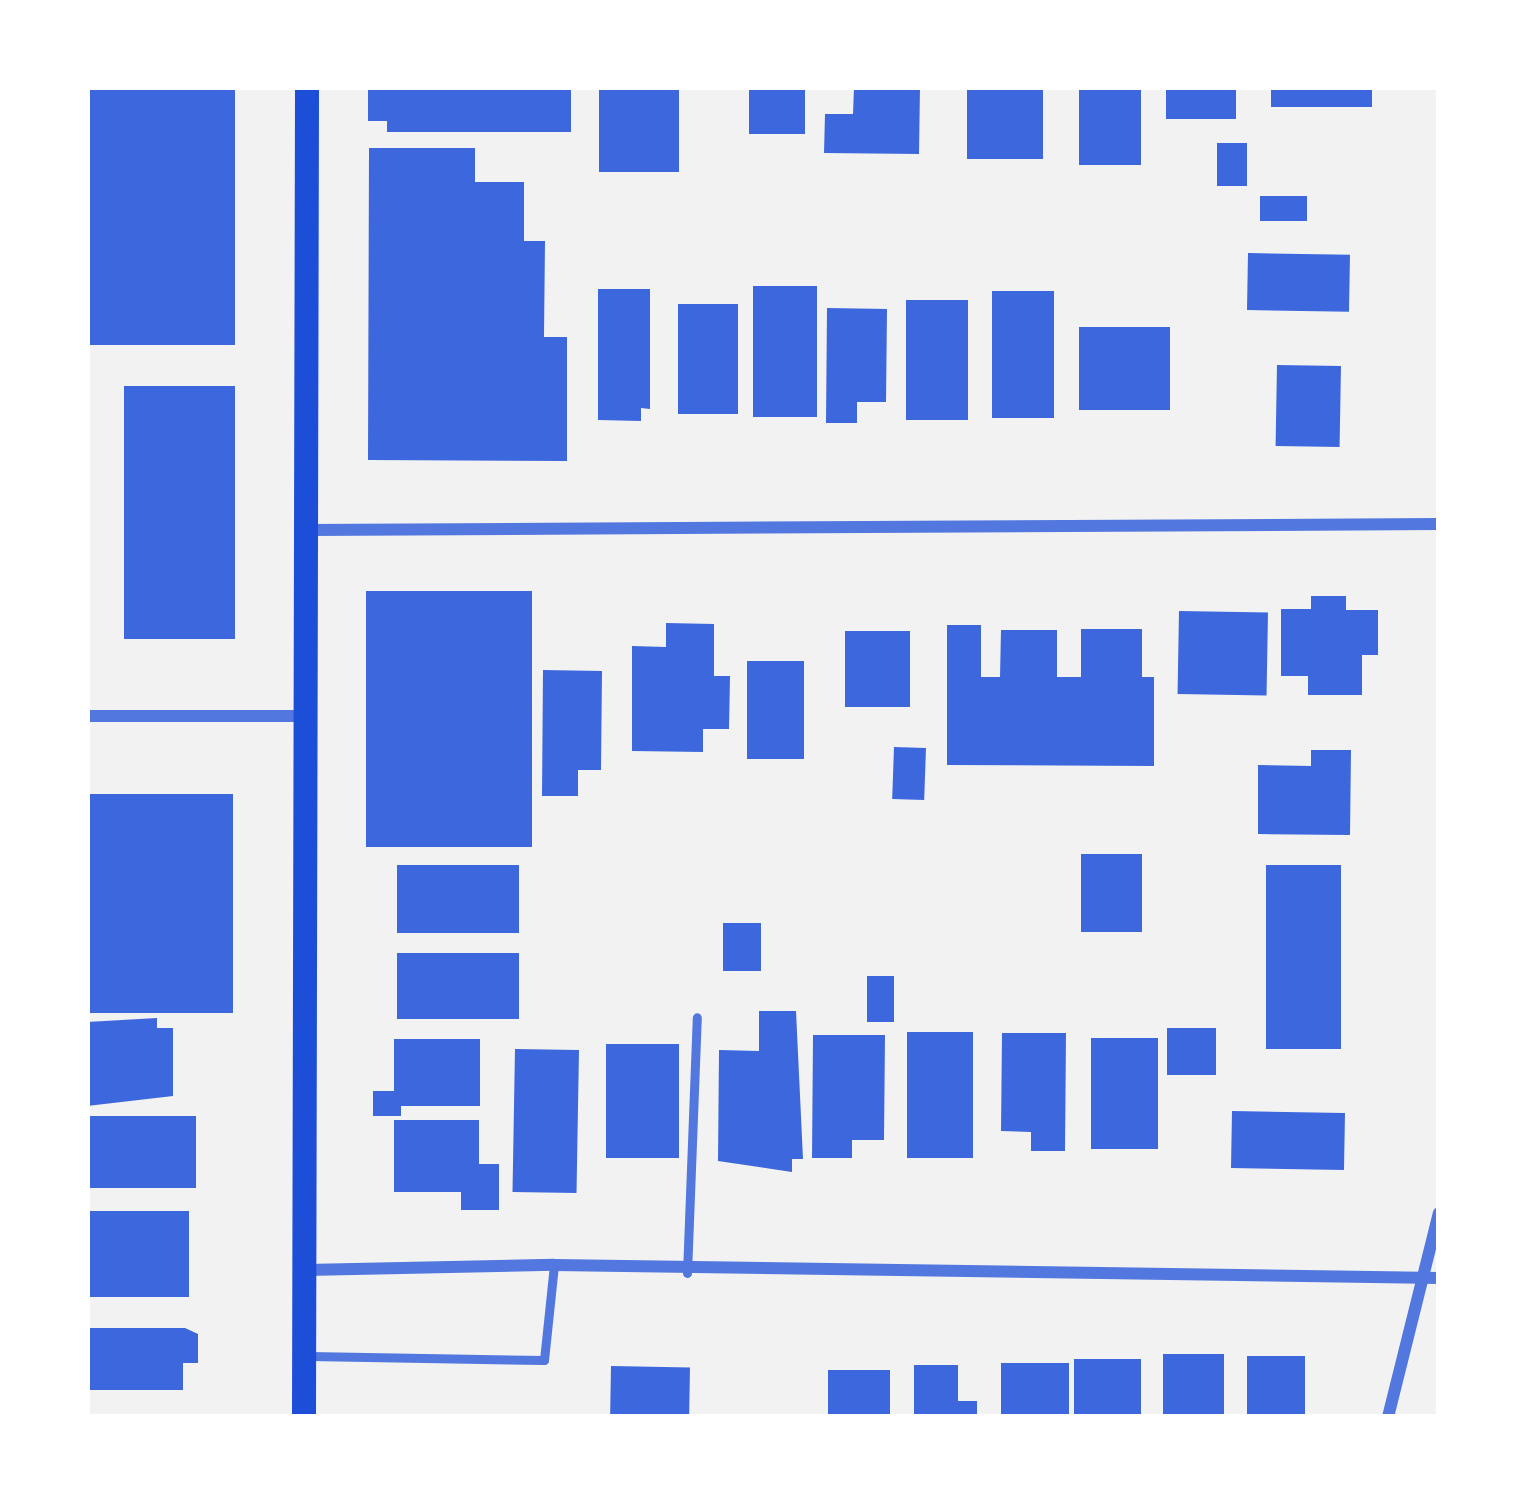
<!DOCTYPE html>
<style>
body{margin:0}
#map{position:relative;width:1526px;height:1504px;overflow:hidden;background:#f2f2f2;font-family:"Sofia Sans Condensed",sans-serif}
div>[style]{position:absolute}
[style*='--x']{left:calc(var(--x)*1px);top:calc(var(--y)*1px);width:calc(var(--w)*1px);rotate:calc(var(--a)*1deg)}
.building>*{inset:0;background:#3d67dc;transform-origin:0 0}
.service>*{height:9px;margin:-4.5px;padding:0 4.5px;transform-origin:4.5px;border-radius:4.5px;background:#5277de}
.minor>*{height:12px;margin:-6px;padding:0 6px;transform-origin:6px;border-radius:6px;background:#5277de}
.secondary>*{height:24px;margin:-12px;padding:0 12px;transform-origin:12px;border-radius:12px;background:#1d4ed8}
span{translate:-50% -50%;white-space:nowrap;text-align:center;line-height:1.15;-webkit-text-stroke:10px #fff;paint-order:stroke}
.frame{position:absolute;inset:0;border:90px solid #fff;pointer-events:none}
</style>
<div id="map">
<div class="building">
<i style="left:87px;top:87px;width:148px;height:258px"></i>
<i style="clip-path:polygon(368px 87px,571px 87px,571px 132px,387px 132px,387px 121px,368px 121px)"></i>
<i style="left:599px;top:87px;width:80px;height:85px"></i>
<i style="left:749px;top:87px;width:56px;height:47px"></i>
<i style="clip-path:polygon(854px 87px,920px 87px,919px 154px,824px 153px,825px 114px,853px 114px)"></i>
<i style="left:967px;top:87px;width:76px;height:72px"></i>
<i style="left:1079px;top:87px;width:62px;height:78px"></i>
<i style="left:1166px;top:87px;width:70px;height:32px"></i>
<i style="left:1271px;top:87px;width:101px;height:20px"></i>
<i style="left:1217px;top:143px;width:30px;height:43px"></i>
<i style="clip-path:polygon(369px 148px,475px 148px,475px 182px,524px 182px,524px 241px,545px 241px,544px 337px,567px 337px,567px 461px,368px 460px)"></i>
<i style="left:1260px;top:196px;width:47px;height:25px"></i>
<i style="left:1248px;top:253px;width:102px;height:57px;rotate:1deg"></i>
<i style="left:753px;top:286px;width:64px;height:131px"></i>
<i style="clip-path:polygon(598px 289px,650px 289px,650px 409px,641px 408px,641px 421px,598px 420px)"></i>
<i style="left:992px;top:291px;width:62px;height:127px"></i>
<i style="left:906px;top:300px;width:62px;height:120px"></i>
<i style="left:678px;top:304px;width:60px;height:110px"></i>
<i style="clip-path:polygon(827px 308px,887px 309px,886px 402px,857px 402px,857px 423px,826px 423px)"></i>
<i style="left:1079px;top:327px;width:91px;height:83px"></i>
<i style="left:1277px;top:365px;width:64px;height:81px;rotate:1deg"></i>
<i style="left:124px;top:386px;width:111px;height:253px"></i>
<i style="left:366px;top:591px;width:166px;height:256px"></i>
<i style="clip-path:polygon(1311px 596px,1346px 596px,1346px 610px,1378px 610px,1378px 655px,1362px 655px,1362px 695px,1308px 695px,1308px 676px,1281px 676px,1281px 609px,1311px 609px)"></i>
<i style="left:1179px;top:611px;width:89px;height:83px;rotate:1deg"></i>
<i style="clip-path:polygon(666px 623px,714px 624px,714px 676px,730px 676px,729px 729px,703px 729px,703px 752px,632px 751px,632px 646px,666px 647px)"></i>
<i style="clip-path:polygon(947px 625px,981px 625px,981px 677px,1000px 677px,1001px 630px,1057px 630px,1057px 677px,1081px 677px,1081px 629px,1142px 629px,1142px 677px,1154px 677px,1154px 766px,947px 765px)"></i>
<i style="left:845px;top:631px;width:65px;height:76px"></i>
<i style="left:747px;top:661px;width:57px;height:98px"></i>
<i style="clip-path:polygon(543px 670px,602px 671px,601px 770px,578px 770px,578px 796px,542px 796px)"></i>
<i style="left:894px;top:747px;width:32px;height:52px;rotate:2deg"></i>
<i style="clip-path:polygon(1311px 750px,1351px 750px,1350px 835px,1258px 834px,1258px 765px,1311px 766px)"></i>
<i style="left:87px;top:794px;width:146px;height:219px"></i>
<i style="left:1081px;top:854px;width:61px;height:78px"></i>
<i style="left:397px;top:865px;width:122px;height:68px"></i>
<i style="left:1266px;top:865px;width:75px;height:184px"></i>
<i style="left:723px;top:923px;width:38px;height:48px"></i>
<i style="left:397px;top:953px;width:122px;height:66px"></i>
<i style="left:867px;top:976px;width:27px;height:46px"></i>
<i style="clip-path:polygon(759px 1011px,796px 1011px,803px 1159px,792px 1159px,792px 1172px,718px 1161px,719px 1050px,759px 1051px)"></i>
<i style="clip-path:polygon(157px 1018px,157px 1028px,173px 1028px,173px 1096px,87px 1106px,87px 1022px)"></i>
<i style="left:1167px;top:1028px;width:49px;height:47px"></i>
<i style="left:907px;top:1032px;width:66px;height:126px"></i>
<i style="clip-path:polygon(1002px 1033px,1066px 1033px,1065px 1151px,1031px 1151px,1031px 1132px,1001px 1131px)"></i>
<i style="clip-path:polygon(813px 1035px,885px 1035px,884px 1140px,852px 1140px,852px 1158px,812px 1158px)"></i>
<i style="left:1091px;top:1038px;width:67px;height:111px"></i>
<i style="clip-path:polygon(394px 1039px,480px 1039px,480px 1106px,401px 1106px,401px 1116px,373px 1116px,373px 1091px,394px 1091px)"></i>
<i style="left:606px;top:1044px;width:73px;height:114px"></i>
<i style="left:515px;top:1049px;width:64px;height:143px;rotate:1deg"></i>
<i style="left:1232px;top:1111px;width:113px;height:57px;rotate:1deg"></i>
<i style="left:89px;top:1116px;width:107px;height:72px"></i>
<i style="clip-path:polygon(394px 1120px,479px 1120px,479px 1164px,499px 1164px,499px 1210px,461px 1210px,461px 1192px,394px 1192px)"></i>
<i style="left:87px;top:1211px;width:102px;height:86px"></i>
<i style="clip-path:polygon(87px 1328px,185px 1328px,198px 1334px,198px 1363px,183px 1363px,183px 1390px,88px 1390px)"></i>
<i style="left:1163px;top:1354px;width:61px;height:63px"></i>
<i style="left:1247px;top:1356px;width:58px;height:61px"></i>
<i style="left:1074px;top:1359px;width:67px;height:58px"></i>
<i style="left:1001px;top:1363px;width:68px;height:54px"></i>
<i style="clip-path:polygon(914px 1365px,958px 1365px,958px 1401px,977px 1401px,977px 1417px,914px 1417px)"></i>
<i style="left:611px;top:1366px;width:79px;height:51px;rotate:1deg"></i>
<i style="left:828px;top:1370px;width:62px;height:47px"></i>
</div>
<div class="service">
<i style="--x:687;--y:1273;--w:256;--a:-87.8"></i>
<i style="--x:309;--y:1356;--w:235;--a:1"></i>
<i style="--x:544;--y:1360;--w:96;--a:-84"></i>
</div>
<div class="minor">
<i style="--x:307;--y:530;--w:1132;--a:-0.3"></i>
<i style="--x:87;--y:716;--w:217;--a:0"></i>
<i style="--x:306;--y:1270;--w:248;--a:-1.2"></i>
<i style="--x:554;--y:1265;--w:885;--a:0.84"></i>
<i style="--x:1388;--y:1417;--w:210;--a:-76"></i>
</div>
<div class="secondary">
<i style="--x:304;--y:1417;--w:1330;--a:-89.87"></i>
</div>
<div class="frame"></div>
</div>
